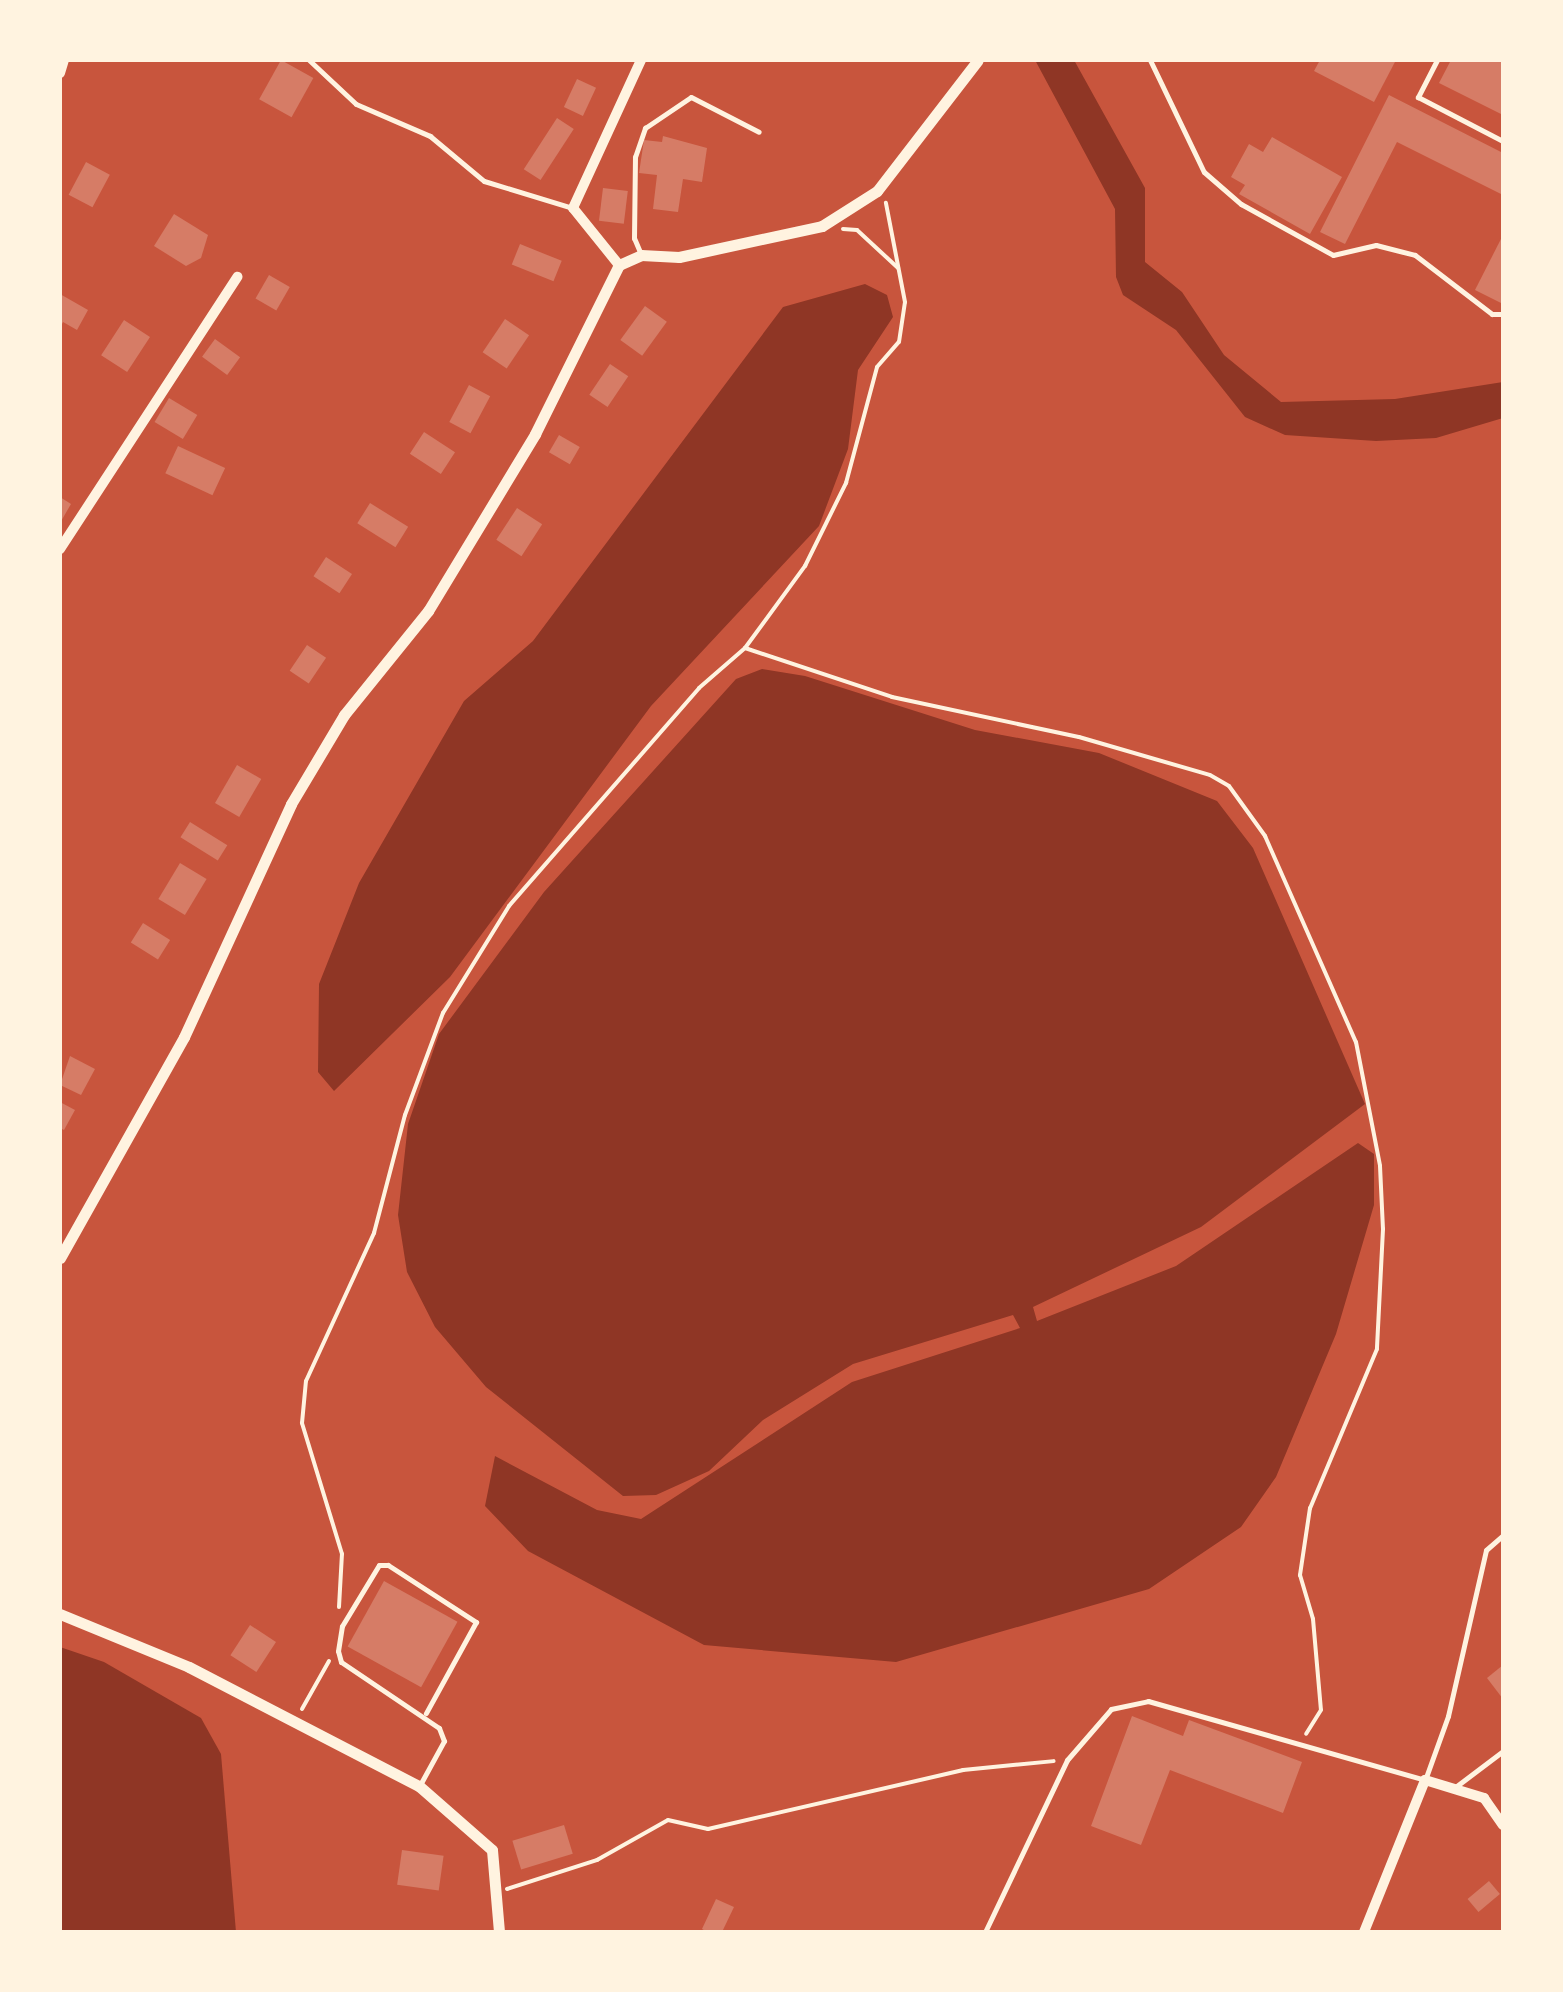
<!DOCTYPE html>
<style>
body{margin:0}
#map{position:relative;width:1563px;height:1992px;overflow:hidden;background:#c8553d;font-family:Barlow,sans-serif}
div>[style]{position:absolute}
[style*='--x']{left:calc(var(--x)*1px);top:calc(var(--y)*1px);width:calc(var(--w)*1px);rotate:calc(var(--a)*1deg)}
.water>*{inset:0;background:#8f3625}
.building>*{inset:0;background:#d67c66;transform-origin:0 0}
.path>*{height:4px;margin:-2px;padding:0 2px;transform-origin:2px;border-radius:2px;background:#fff3e0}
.service>*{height:5px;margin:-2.5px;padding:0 2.5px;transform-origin:2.5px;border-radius:2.5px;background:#fff3e0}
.minor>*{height:10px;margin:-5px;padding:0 5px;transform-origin:5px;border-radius:5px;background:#fff3e0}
.tertiary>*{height:11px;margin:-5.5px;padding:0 5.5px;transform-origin:5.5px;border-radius:5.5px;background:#fff3e0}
span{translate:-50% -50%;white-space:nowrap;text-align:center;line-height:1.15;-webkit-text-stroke:8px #fff3e0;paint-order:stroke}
.frame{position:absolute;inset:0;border:62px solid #fff3e0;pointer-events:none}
</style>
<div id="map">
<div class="water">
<i style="clip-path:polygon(1035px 60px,1074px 60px,1145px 188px,1145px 262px,1182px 292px,1224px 355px,1281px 402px,1395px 399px,1503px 382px,1503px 418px,1436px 438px,1376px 441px,1285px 435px,1245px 417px,1176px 330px,1123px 295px,1116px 277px,1115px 209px)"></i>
<i style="clip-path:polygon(865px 284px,887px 295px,893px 317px,858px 370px,848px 449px,819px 526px,651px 706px,450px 977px,334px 1091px,318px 1072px,319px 984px,359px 883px,464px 701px,533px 641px,783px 307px)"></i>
<i style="clip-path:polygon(762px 669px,805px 676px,975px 730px,1099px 753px,1217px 801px,1253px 848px,1365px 1104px,1201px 1227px,1033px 1307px,1037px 1321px,1176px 1266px,1358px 1143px,1374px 1154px,1374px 1205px,1336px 1334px,1276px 1477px,1241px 1527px,1149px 1589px,896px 1662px,704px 1645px,528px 1551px,485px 1506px,495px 1456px,597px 1510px,641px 1519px,852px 1382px,1020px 1328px,1013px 1315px,853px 1364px,763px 1420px,709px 1471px,656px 1495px,623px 1496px,486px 1387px,435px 1327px,407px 1272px,398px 1215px,408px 1124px,439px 1034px,544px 892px,736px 679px)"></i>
<i style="clip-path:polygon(60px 1647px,104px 1662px,201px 1718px,221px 1754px,236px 1932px,60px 1932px)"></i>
</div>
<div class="building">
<i style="left:281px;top:60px;width:37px;height:45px;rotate:29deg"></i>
<i style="clip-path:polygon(1320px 60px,1396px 60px,1374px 102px,1314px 71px)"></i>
<i style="clip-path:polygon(1451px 60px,1503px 60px,1503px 115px,1439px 83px)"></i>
<i style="left:577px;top:79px;width:21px;height:31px;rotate:25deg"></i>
<i style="clip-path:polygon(1389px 95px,1503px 153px,1503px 195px,1397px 142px,1345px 244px,1320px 232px)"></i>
<i style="left:557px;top:118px;width:20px;height:61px;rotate:33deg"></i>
<i style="clip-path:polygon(663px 136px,707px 148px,702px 182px,683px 179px,678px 212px,653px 209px,657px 175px,639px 173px,644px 140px,662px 142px)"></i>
<i style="clip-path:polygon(1272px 137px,1342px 177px,1310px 234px,1239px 194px,1245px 185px,1231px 177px,1249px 144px,1263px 152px)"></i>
<i style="left:86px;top:162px;width:27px;height:37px;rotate:28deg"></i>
<i style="left:603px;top:188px;width:25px;height:33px;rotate:7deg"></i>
<i style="clip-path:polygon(174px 214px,208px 235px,201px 258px,186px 266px,154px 246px)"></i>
<i style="clip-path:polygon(1503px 235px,1503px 304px,1475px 290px)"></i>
<i style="left:520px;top:244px;width:45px;height:22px;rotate:22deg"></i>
<i style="left:269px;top:275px;width:24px;height:27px;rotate:30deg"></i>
<i style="clip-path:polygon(60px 294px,88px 310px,77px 330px,63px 322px,60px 328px)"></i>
<i style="left:645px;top:306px;width:27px;height:42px;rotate:36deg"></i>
<i style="left:505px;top:319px;width:29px;height:40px;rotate:34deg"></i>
<i style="left:124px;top:320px;width:31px;height:42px;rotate:33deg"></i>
<i style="left:215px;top:339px;width:31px;height:22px;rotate:36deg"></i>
<i style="left:610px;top:364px;width:22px;height:37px;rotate:34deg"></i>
<i style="left:469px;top:385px;width:24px;height:42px;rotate:28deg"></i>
<i style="left:169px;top:398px;width:33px;height:28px;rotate:31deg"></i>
<i style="left:424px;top:432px;width:37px;height:26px;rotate:33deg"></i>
<i style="left:559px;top:435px;width:24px;height:20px;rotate:30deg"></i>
<i style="left:178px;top:446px;width:52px;height:30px;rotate:25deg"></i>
<i style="clip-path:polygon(60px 497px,71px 504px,60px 523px)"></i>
<i style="left:370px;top:503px;width:45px;height:24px;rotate:32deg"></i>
<i style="left:517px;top:508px;width:30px;height:38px;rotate:33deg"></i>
<i style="left:326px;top:557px;width:31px;height:23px;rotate:33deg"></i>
<i style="left:307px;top:645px;width:23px;height:31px;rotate:34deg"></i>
<i style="left:237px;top:765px;width:28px;height:44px;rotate:30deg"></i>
<i style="left:190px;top:822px;width:44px;height:18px;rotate:32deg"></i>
<i style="left:180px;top:863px;width:31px;height:42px;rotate:31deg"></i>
<i style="left:143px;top:923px;width:32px;height:23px;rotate:32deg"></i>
<i style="clip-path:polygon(70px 1056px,95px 1069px,81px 1095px,60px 1085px)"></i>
<i style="clip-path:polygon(60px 1102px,75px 1110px,64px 1130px,60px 1128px)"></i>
<i style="left:384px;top:1581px;width:84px;height:75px;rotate:29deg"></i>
<i style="left:250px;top:1625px;width:31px;height:36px;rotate:33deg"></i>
<i style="clip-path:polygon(1503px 1665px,1503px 1699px,1487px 1678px)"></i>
<i style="clip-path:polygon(1132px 1716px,1183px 1736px,1189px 1720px,1302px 1762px,1283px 1813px,1170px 1770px,1141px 1845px,1091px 1826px)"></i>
<i style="left:564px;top:1825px;width:30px;height:54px;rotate:73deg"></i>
<i style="left:402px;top:1850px;width:42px;height:35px;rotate:8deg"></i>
<i style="left:1489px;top:1881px;width:17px;height:28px;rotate:50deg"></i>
<i style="clip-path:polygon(716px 1899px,734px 1907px,722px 1932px,707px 1932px,702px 1929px)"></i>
</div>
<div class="path">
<i style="--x:843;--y:229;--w:14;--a:4"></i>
<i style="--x:857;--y:230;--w:56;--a:42.8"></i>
<i style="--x:745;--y:648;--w:102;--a:-53.8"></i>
<i style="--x:805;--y:566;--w:93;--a:-63.7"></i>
<i style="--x:846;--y:483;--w:120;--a:-75"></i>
<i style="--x:877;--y:367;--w:33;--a:-49"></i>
<i style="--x:899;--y:342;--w:40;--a:-81.5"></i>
<i style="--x:905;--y:302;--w:101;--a:-100.9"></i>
<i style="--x:339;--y:1607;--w:53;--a:-86.8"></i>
<i style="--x:342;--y:1554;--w:137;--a:-107"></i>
<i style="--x:302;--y:1423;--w:42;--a:-84.6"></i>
<i style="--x:306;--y:1381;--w:163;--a:-65.3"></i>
<i style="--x:374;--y:1233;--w:122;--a:-75.3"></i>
<i style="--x:405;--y:1115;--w:109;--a:-69.6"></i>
<i style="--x:443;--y:1013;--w:126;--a:-58.3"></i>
<i style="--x:509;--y:906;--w:289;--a:-48.9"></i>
<i style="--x:699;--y:688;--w:61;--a:-41"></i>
<i style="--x:745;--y:648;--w:155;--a:18.4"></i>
<i style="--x:892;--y:697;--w:191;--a:12.1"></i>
<i style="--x:1079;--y:737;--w:136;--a:16.2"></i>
<i style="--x:1210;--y:775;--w:22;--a:30"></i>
<i style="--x:1229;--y:786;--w:62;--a:54.2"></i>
<i style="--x:1265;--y:836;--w:225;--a:66.2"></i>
<i style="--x:1356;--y:1042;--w:126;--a:79"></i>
<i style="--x:1380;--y:1166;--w:63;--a:87.3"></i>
<i style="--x:1383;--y:1229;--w:120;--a:92.9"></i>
<i style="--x:1377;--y:1349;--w:173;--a:112.8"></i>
<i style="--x:1310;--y:1508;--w:68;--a:98.5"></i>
<i style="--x:1300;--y:1575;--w:46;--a:73.5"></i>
<i style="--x:1313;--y:1619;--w:91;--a:85"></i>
<i style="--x:1321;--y:1710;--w:28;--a:122"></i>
<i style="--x:302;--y:1709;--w:55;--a:-60.6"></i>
<i style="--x:507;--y:1889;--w:95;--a:-17.9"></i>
<i style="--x:597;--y:1860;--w:81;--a:-29.4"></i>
<i style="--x:668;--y:1820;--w:41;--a:12.7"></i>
<i style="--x:708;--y:1829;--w:262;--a:-13"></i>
<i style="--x:963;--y:1770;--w:91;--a:-5.6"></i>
</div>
<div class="service">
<i style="--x:309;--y:60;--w:64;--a:43.1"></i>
<i style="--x:356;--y:104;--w:81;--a:23.4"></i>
<i style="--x:430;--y:136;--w:70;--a:39.8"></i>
<i style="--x:484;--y:181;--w:93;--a:16.9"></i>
<i style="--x:1150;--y:60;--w:124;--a:64.3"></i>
<i style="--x:1204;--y:172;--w:49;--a:40.9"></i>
<i style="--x:1241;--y:204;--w:105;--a:29"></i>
<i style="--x:1333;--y:255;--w:44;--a:-13.1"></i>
<i style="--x:1376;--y:245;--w:40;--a:14.4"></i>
<i style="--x:1415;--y:255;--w:97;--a:37.5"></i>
<i style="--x:1492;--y:314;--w:11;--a:0"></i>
<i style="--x:1437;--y:60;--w:42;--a:117.2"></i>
<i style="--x:1418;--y:97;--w:96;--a:27.4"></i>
<i style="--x:640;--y:252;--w:15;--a:-113"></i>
<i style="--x:634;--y:238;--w:81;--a:-89.3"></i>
<i style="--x:635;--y:157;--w:31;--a:-71"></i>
<i style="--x:645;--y:128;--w:55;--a:-34"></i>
<i style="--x:691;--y:97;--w:76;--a:27.2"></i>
<i style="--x:421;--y:1783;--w:48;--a:-61.3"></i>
<i style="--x:444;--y:1741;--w:14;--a:-111"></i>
<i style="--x:439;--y:1728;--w:118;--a:-146"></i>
<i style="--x:341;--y:1662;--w:11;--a:-105"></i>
<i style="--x:338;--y:1651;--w:25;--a:-81"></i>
<i style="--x:342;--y:1626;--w:71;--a:-58.8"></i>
<i style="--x:379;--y:1565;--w:9;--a:0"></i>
<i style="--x:388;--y:1565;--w:105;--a:32.9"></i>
<i style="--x:476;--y:1622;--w:104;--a:118.8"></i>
<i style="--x:1454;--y:1788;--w:61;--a:-37.1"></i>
<i style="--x:985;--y:1932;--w:191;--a:-64.5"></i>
<i style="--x:1067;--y:1760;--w:67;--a:-49.2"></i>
<i style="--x:1111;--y:1709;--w:38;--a:-12"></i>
<i style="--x:1148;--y:1701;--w:288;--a:15.9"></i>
<i style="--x:1425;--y:1780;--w:68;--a:-70.2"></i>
<i style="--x:1448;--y:1716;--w:170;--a:-77.1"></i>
<i style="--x:1486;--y:1550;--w:23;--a:-41"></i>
</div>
<div class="minor">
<i style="--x:60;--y:73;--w:14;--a:-73"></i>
<i style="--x:619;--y:265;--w:73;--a:-128.9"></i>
<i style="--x:573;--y:208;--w:163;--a:-65.3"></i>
<i style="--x:60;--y:549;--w:325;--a:-56.9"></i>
<i style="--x:1364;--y:1932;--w:164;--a:-68.1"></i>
<i style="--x:1425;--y:1780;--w:62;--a:17"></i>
<i style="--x:1484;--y:1798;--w:33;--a:55"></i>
</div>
<div class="tertiary">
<i style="--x:60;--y:1258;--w:253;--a:-60.7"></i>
<i style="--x:184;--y:1037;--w:256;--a:-65.3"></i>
<i style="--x:291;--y:804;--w:104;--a:-59.2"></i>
<i style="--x:344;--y:715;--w:134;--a:-51.1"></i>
<i style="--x:428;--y:611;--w:207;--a:-58.8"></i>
<i style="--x:535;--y:434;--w:189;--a:-63.6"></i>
<i style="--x:619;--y:265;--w:24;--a:-24"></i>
<i style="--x:641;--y:255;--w:38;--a:3"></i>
<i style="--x:679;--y:257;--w:146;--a:-12.2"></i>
<i style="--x:822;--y:226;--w:65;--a:-32.5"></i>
<i style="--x:877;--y:191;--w:165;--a:-52.4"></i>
<i style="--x:60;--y:1614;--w:139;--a:22.3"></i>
<i style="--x:189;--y:1667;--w:259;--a:27.4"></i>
<i style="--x:419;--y:1786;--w:97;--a:41.2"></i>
<i style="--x:492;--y:1850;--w:82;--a:85.1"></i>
</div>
<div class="frame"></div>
</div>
